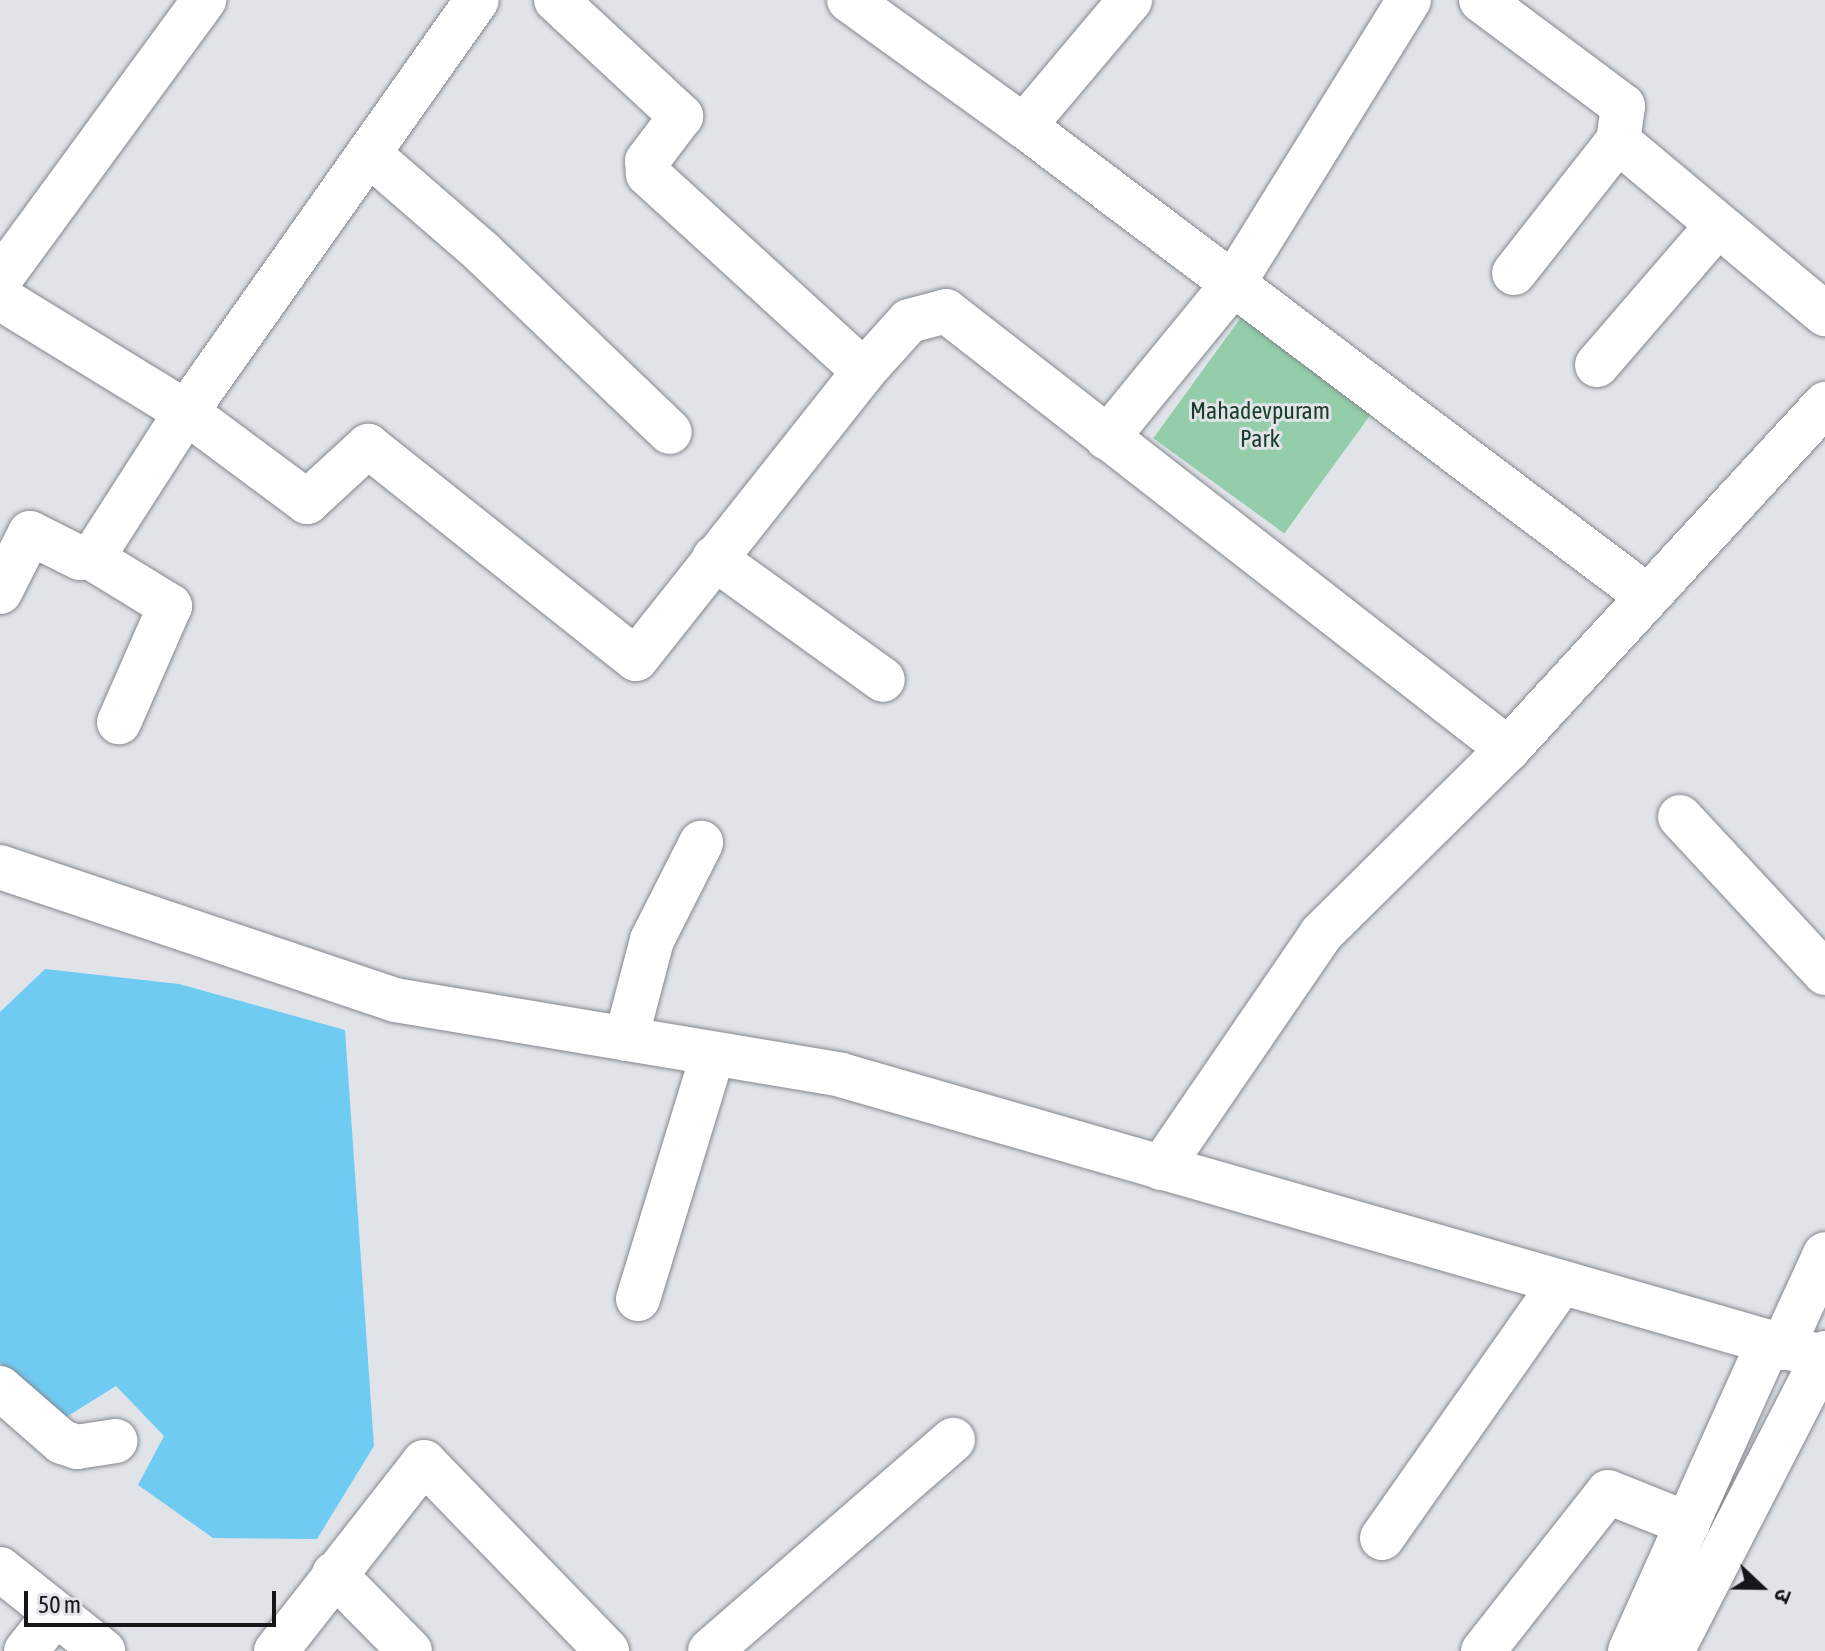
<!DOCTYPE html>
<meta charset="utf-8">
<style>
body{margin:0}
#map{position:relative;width:1825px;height:1651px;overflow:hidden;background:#e0e4e9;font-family:"Asap Condensed","Noto Sans Devanagari",sans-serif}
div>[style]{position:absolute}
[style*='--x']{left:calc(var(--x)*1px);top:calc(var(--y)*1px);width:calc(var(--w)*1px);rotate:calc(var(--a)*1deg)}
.green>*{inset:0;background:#93cda9;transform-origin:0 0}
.water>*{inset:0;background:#70cbf2}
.roads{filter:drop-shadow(0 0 2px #84888c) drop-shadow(0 0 2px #84888c)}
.minor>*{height:44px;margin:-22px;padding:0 22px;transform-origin:22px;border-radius:22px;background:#fff}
span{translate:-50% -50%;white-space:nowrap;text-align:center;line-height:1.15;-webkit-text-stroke:6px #e0e4e9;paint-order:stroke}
.park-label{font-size:24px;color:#1a3c29}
.north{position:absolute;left:1721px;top:1547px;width:80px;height:80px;-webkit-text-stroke:6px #e0e4e9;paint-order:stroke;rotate:112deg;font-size:22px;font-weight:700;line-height:32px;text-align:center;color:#141617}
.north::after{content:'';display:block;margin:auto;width:28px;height:36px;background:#141617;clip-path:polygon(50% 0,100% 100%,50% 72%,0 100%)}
.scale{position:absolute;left:24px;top:1591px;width:252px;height:36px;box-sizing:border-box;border:4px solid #141617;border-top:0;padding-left:10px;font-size:24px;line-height:28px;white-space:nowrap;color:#141617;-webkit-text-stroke:6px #e0e4e9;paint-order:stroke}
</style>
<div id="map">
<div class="green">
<i style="left:1242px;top:316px;width:162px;height:151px;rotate:36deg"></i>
</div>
<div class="water">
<i style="clip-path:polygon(45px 969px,179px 984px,345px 1030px,374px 1446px,317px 1539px,213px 1538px,138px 1485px,164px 1436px,116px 1386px,63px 1419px,0 1363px,0 1012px)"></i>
</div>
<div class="roads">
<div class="minor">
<i style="--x:556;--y:0;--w:171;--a:42.9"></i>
<i style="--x:681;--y:116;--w:56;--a:127.1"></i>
<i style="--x:647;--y:161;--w:13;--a:86"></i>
<i style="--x:648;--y:174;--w:292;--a:42.4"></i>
<i style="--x:849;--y:0;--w:216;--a:35.8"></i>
<i style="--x:1024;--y:126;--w:780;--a:37.03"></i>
<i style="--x:1481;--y:0;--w:177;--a:36.7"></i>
<i style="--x:1623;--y:106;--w:35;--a:98"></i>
<i style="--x:1618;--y:141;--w:270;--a:39.9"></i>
<i style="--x:1024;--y:126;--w:165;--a:-49.9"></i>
<i style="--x:369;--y:154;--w:150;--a:40.9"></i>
<i style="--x:482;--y:252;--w:260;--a:43.8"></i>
<i style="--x:1514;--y:273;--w:168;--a:-51.8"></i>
<i style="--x:0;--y:279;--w:346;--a:-53.8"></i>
<i style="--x:0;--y:298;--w:218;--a:31.5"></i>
<i style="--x:186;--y:412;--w:151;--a:36.6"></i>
<i style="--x:307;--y:502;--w:83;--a:-42.6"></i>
<i style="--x:368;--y:446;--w:342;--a:38.5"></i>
<i style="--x:636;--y:659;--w:367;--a:-51.6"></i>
<i style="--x:864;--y:371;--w:67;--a:-48"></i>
<i style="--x:909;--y:321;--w:38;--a:-15"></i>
<i style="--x:946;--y:311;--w:713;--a:37.93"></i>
<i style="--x:1597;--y:365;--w:185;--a:-49.2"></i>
<i style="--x:1107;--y:438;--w:199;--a:-50.7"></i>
<i style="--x:1233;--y:284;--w:334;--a:-58.2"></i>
<i style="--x:90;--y:557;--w:94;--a:31.5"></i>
<i style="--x:170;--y:606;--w:127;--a:113.7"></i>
<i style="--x:714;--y:558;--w:208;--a:35.8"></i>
<i style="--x:0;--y:592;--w:66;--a:-63"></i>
<i style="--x:30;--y:533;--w:56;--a:26.6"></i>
<i style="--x:80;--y:558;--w:17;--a:-21"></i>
<i style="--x:96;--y:552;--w:166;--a:-57.3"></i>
<i style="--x:186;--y:412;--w:504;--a:-54.77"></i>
<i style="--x:1680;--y:817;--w:213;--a:47.1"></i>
<i style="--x:0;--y:867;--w:417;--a:18.6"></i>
<i style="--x:395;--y:1000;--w:452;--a:9.5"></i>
<i style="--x:841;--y:1075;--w:1024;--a:16.05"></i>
<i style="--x:626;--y:1039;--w:102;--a:-75.3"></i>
<i style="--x:652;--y:940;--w:109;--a:-63.2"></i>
<i style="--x:1161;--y:1168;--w:283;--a:-55.6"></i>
<i style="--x:1321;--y:934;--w:263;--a:-44.7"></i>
<i style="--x:1508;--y:749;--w:469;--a:-47.4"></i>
<i style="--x:638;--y:1299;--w:256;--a:-73"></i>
<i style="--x:1782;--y:1348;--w:103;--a:-65.4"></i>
<i style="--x:0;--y:1388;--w:82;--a:41.1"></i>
<i style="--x:62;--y:1442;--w:16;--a:18"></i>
<i style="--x:77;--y:1447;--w:39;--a:-9"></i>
<i style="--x:1382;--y:1538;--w:312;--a:-54.9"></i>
<i style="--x:0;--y:1569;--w:132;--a:38.5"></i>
<i style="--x:334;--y:1574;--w:108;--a:45.4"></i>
<i style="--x:26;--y:1651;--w:47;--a:-51.9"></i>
<i style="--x:276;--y:1651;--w:240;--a:-51.9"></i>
<i style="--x:424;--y:1462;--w:263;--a:45.9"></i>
<i style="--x:710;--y:1651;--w:322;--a:-41"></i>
<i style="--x:1483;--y:1651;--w:202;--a:-51.8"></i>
<i style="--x:1608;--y:1492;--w:86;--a:21.8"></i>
<i style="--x:1630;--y:1651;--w:337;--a:-65.8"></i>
<i style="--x:1672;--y:1651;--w:335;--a:-62.8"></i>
</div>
</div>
<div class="park-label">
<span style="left:1260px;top:425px">Mahadevpuram<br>Park</span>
</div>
<div class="north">उ</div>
<div class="scale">50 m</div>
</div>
